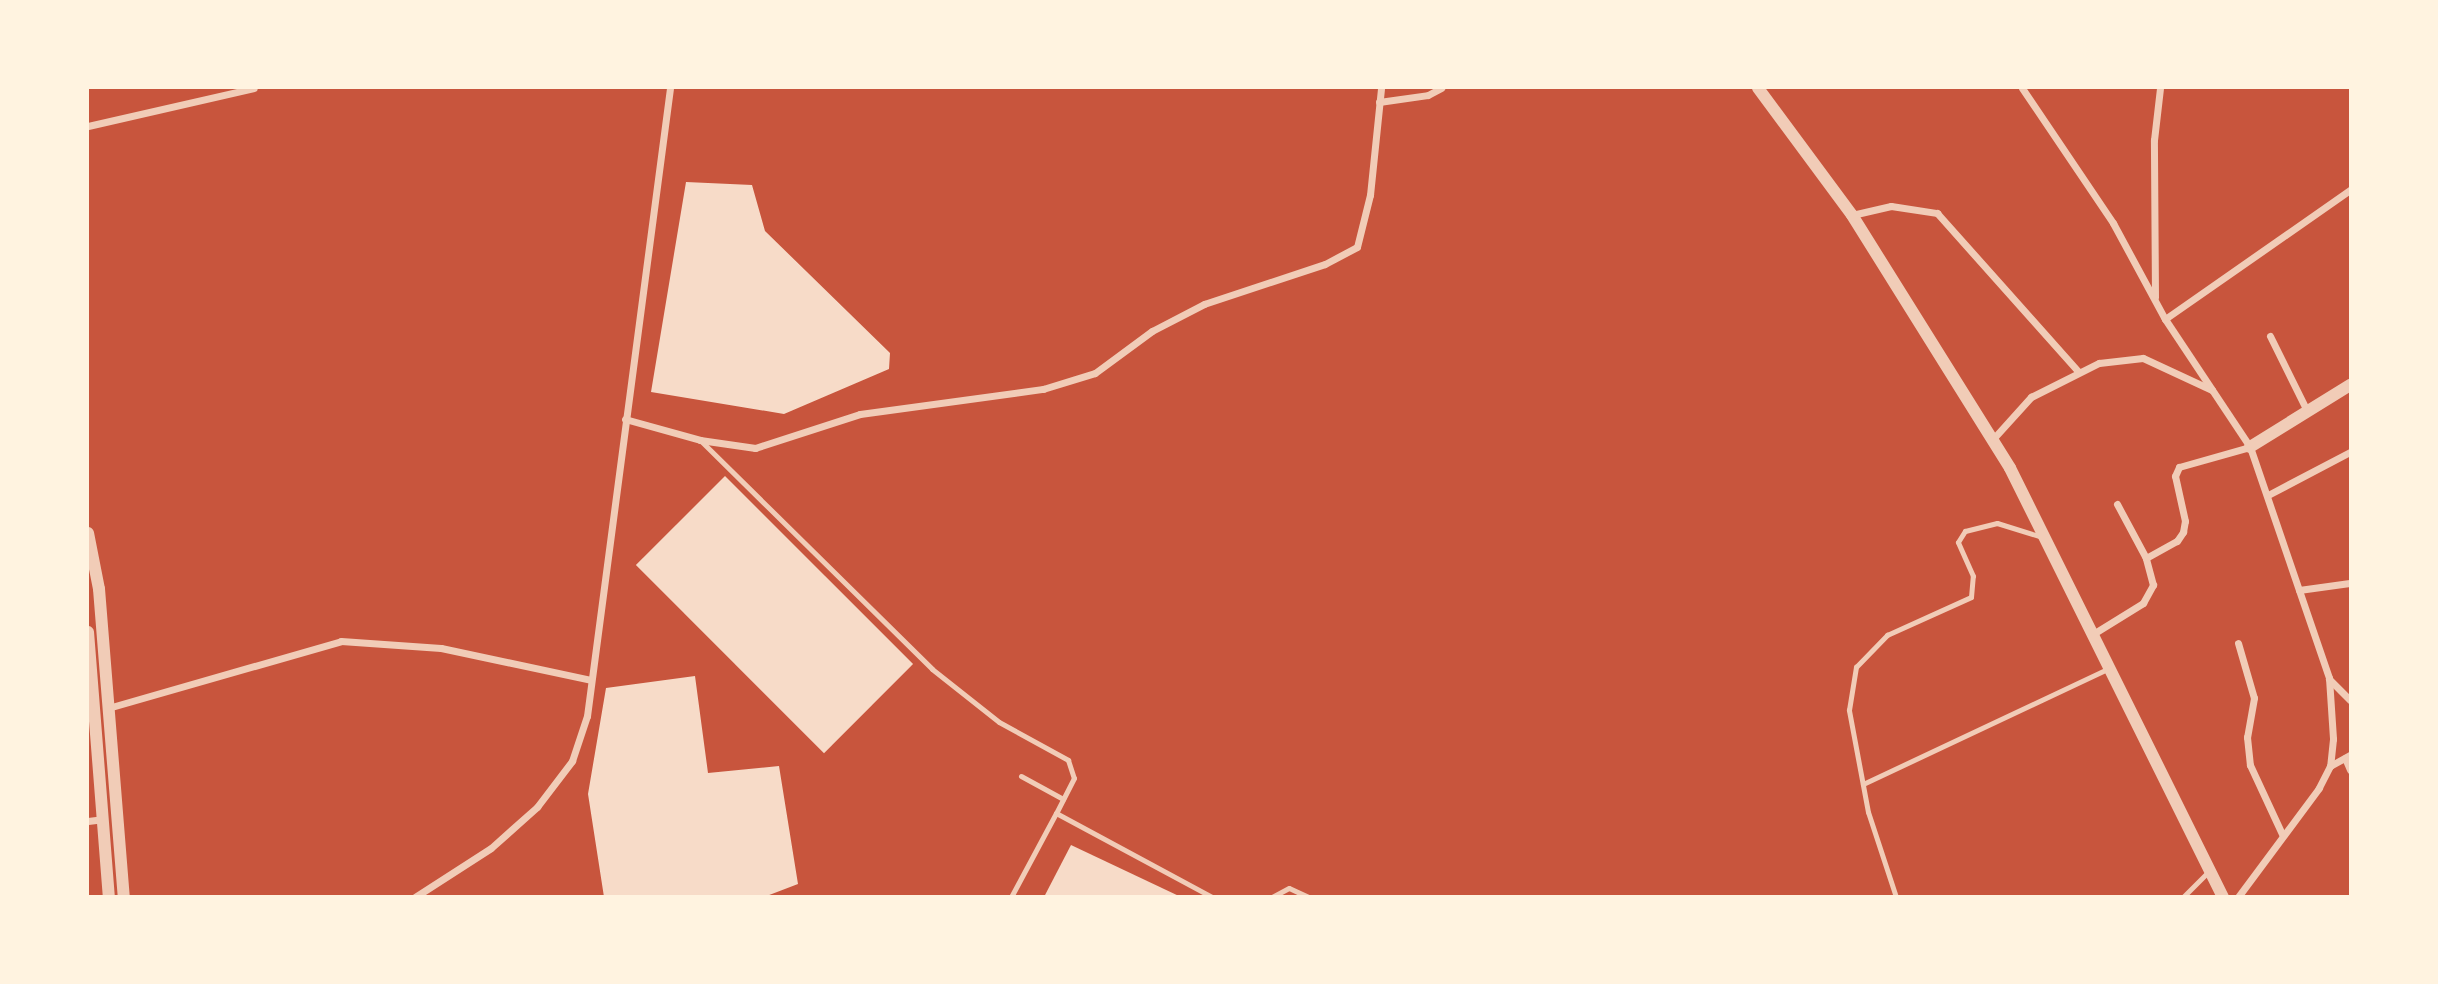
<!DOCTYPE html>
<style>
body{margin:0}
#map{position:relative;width:2438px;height:984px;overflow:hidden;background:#c8553d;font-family:"Varela Round",sans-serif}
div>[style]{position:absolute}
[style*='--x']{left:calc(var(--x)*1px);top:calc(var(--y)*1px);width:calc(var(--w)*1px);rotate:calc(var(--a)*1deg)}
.building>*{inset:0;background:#f7dbc8;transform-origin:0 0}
.service>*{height:5px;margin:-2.5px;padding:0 2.5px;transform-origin:2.5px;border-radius:2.5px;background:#f1ccb7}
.minor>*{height:7px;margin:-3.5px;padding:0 3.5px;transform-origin:3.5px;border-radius:3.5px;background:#f1ccb7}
.tertiary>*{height:12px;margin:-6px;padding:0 6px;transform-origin:6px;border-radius:6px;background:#f1ccb7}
span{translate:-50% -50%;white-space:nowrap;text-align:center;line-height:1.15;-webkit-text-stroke:5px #fff3e0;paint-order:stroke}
.frame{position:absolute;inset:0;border:89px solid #fff3e0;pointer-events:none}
</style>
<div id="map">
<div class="building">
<i style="clip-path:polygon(686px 182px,752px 185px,765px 231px,890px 353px,889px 369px,784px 414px,651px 392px)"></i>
<i style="left:725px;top:476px;width:266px;height:126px;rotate:45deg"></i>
<i style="clip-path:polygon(695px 676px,708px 773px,779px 766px,798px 884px,764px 897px,604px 897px,588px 794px,606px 688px)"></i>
<i style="clip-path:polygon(1071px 845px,1181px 897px,1044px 897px)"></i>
</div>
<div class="service">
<i style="--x:700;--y:440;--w:326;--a:44.6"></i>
<i style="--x:932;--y:669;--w:85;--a:38.3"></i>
<i style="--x:999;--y:722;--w:79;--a:28.8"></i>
<i style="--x:1068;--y:760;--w:19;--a:72"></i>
<i style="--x:1074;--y:778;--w:39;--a:117"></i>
<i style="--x:1056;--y:813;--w:177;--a:28.3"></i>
<i style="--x:1021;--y:776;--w:48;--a:28.7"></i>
<i style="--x:1863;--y:784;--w:273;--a:-25.2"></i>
<i style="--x:1011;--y:897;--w:95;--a:-61.8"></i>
<i style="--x:1272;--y:897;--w:19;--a:-28"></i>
<i style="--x:1289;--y:888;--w:21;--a:25"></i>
<i style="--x:1896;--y:897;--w:89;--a:-108.2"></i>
<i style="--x:1868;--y:812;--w:104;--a:-100.6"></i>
<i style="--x:1849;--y:710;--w:44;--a:-80.8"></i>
<i style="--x:1856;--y:667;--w:45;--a:-45.9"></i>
<i style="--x:1887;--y:635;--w:92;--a:-24.3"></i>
<i style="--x:1971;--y:597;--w:21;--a:-85"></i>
<i style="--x:1973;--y:576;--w:37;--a:-114"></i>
<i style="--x:1958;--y:542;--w:13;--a:-58"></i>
<i style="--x:1965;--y:531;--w:33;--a:-14"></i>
<i style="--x:1997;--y:523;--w:47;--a:17.3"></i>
<i style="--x:2183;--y:897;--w:35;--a:-45"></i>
</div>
<div class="minor">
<i style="--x:2022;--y:88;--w:163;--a:56"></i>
<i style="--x:2113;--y:223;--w:109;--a:61.6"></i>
<i style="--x:2165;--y:319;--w:154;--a:56.4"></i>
<i style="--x:2250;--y:447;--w:244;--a:71.1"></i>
<i style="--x:2329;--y:678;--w:61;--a:86.2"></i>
<i style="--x:2333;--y:739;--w:27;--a:96"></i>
<i style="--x:2330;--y:766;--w:25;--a:117"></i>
<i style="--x:2319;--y:788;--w:136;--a:126.6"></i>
<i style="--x:1379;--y:102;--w:49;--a:-8.1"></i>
<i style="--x:1428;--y:95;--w:15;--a:-28"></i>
<i style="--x:88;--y:126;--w:170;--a:-12.9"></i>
<i style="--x:1852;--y:215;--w:40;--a:-13"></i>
<i style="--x:1891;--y:206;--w:47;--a:8.7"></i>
<i style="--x:1937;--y:213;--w:212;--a:48.3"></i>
<i style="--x:2155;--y:297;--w:157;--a:-90.4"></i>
<i style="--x:2154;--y:140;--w:52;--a:-83.4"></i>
<i style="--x:2165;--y:319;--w:226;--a:-34.9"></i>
<i style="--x:2270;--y:336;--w:84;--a:63.7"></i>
<i style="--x:625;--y:419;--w:78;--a:15.6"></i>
<i style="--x:700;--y:440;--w:56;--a:8.3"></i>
<i style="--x:755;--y:448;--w:110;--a:-17.9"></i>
<i style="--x:860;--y:414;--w:185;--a:-7.8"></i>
<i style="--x:1043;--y:389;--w:54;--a:-17.1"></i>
<i style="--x:1095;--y:373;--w:71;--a:-36.4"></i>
<i style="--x:1152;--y:331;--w:59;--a:-27.4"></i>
<i style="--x:1204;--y:304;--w:127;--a:-18.3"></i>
<i style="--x:1325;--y:264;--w:36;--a:-28"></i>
<i style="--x:1357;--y:247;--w:54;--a:-76"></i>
<i style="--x:1370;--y:195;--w:108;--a:-84.1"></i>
<i style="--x:1993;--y:439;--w:57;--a:-47.9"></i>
<i style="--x:2031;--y:397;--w:76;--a:-26.6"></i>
<i style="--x:2099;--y:363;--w:44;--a:-6.5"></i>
<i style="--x:2143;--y:358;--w:76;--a:24.9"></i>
<i style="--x:2268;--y:495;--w:93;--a:-27.7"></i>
<i style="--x:2117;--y:504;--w:61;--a:61.8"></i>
<i style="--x:2299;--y:590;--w:51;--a:-7.8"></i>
<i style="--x:2093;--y:634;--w:59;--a:-31.8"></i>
<i style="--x:2143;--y:603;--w:21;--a:-61"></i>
<i style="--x:2153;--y:585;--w:28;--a:-105"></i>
<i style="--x:2146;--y:558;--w:35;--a:-29"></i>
<i style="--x:2177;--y:541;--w:11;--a:-56"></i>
<i style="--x:2183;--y:532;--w:11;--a:-80"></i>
<i style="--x:2185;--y:521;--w:46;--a:-102.5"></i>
<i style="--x:2175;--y:476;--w:10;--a:-66"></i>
<i style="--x:2179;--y:467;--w:74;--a:-15.7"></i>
<i style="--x:2238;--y:643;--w:57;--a:73.8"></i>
<i style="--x:2254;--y:698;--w:40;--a:100"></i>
<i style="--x:2247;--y:737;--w:28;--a:84"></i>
<i style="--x:2250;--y:765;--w:78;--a:65.1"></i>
<i style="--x:2329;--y:679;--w:30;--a:45"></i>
<i style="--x:108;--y:708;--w:242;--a:-16"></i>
<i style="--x:341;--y:641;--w:100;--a:4"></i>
<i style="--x:441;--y:648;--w:153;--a:12"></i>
<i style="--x:2345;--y:758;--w:13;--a:67"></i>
<i style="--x:2330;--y:766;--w:23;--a:-29"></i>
<i style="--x:88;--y:821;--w:16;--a:-7"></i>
<i style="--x:415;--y:897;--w:90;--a:-32.8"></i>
<i style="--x:491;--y:848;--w:62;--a:-41.7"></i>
<i style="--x:537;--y:807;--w:58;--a:-52.7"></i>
<i style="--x:572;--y:761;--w:47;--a:-71.6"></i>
<i style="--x:587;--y:716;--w:633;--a:-82.47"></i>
</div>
<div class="tertiary">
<i style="--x:1758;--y:88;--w:158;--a:53.5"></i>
<i style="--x:1852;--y:215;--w:298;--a:58"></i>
<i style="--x:2010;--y:468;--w:479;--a:63.6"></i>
<i style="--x:2250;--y:447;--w:118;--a:-31.8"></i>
<i style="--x:88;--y:533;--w:57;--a:78.9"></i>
<i style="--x:99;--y:589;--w:309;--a:85.4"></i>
<i style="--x:88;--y:632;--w:266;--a:85.5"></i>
</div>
<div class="frame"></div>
</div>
